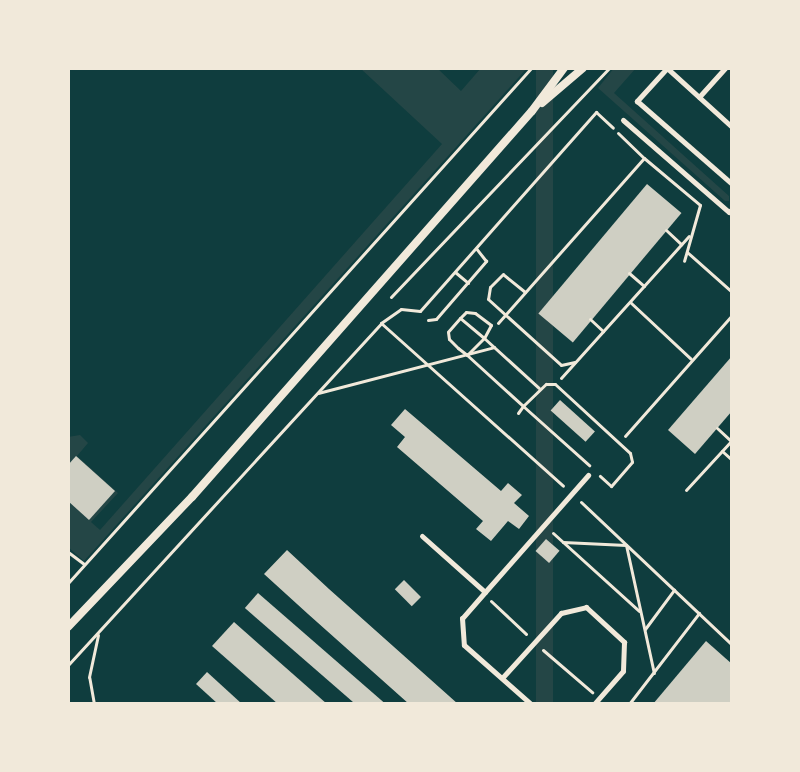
<!DOCTYPE html>
<style>
body{margin:0}
#map{position:relative;width:800px;height:772px;overflow:hidden;background:#0f3d3e;font-family:Raleway,sans-serif}
div>[style]{position:absolute}
[style*='--x']{left:calc(var(--x)*1px);top:calc(var(--y)*1px);width:calc(var(--w)*1px);rotate:calc(var(--a)*1deg)}
.green>*{inset:0;background:#244646;transform-origin:0 0}
.building>*{inset:0;background:#cfcfc3;transform-origin:0 0}
.path>*{height:3px;margin:-1.5px;padding:0 1.5px;transform-origin:1.5px;border-radius:1.5px;background:#f1e9da}
.service>*{height:5px;margin:-2.5px;padding:0 2.5px;transform-origin:2.5px;border-radius:2.5px;background:#f1e9da}
.minor>*{height:8px;margin:-4px;padding:0 4px;transform-origin:4px;border-radius:4px;background:#f1e9da}
span{translate:-50% -50%;white-space:nowrap;text-align:center;line-height:1.15;-webkit-text-stroke:8px #f1e9da;paint-order:stroke}
.frame{position:absolute;inset:0;border:70px solid #f1e9da;pointer-events:none}
</style>
<div id="map">
<div class="green">
<i style="clip-path:polygon(360px 68px,437px 68px,461px 91px,481px 68px,527px 68px,84px 561px,68px 547px,68px 437px,80px 435px,88px 443px,77px 456px,118px 493px,91px 522px,100px 530px,442px 144px)"></i>
<i style="left:536px;top:68px;width:17px;height:698px"></i>
<i style="clip-path:polygon(614px 68px,636px 68px,614px 93px,729px 196px,729px 201px,725px 201px,598px 88px)"></i>
</div>
<div class="building">
<i style="left:647px;top:184px;width:45px;height:169px;rotate:40deg"></i>
<i style="clip-path:polygon(732px 356px,732px 411px,695px 454px,668px 430px)"></i>
<i style="left:560px;top:400px;width:47px;height:14px;rotate:42deg"></i>
<i style="clip-path:polygon(405px 409px,501px 491px,508px 483px,522px 495px,514px 503px,529px 516px,519px 529px,508px 521px,491px 541px,476px 529px,483px 521px,397px 447px,405px 437px,391px 425px)"></i>
<i style="clip-path:polygon(76px 456px,115px 491px,89px 520px,68px 501px,68px 465px)"></i>
<i style="left:546px;top:539px;width:18px;height:16px;rotate:41deg"></i>
<i style="clip-path:polygon(287px 550px,329px 589px,458px 704px,409px 704px,308px 614px,264px 574px)"></i>
<i style="left:404px;top:580px;width:24px;height:13px;rotate:45deg"></i>
<i style="left:258px;top:593px;width:168px;height:20px;rotate:41deg"></i>
<i style="clip-path:polygon(234px 622px,327px 704px,278px 704px,212px 646px)"></i>
<i style="clip-path:polygon(706px 641px,732px 664px,732px 704px,653px 704px)"></i>
<i style="clip-path:polygon(207px 672px,242px 704px,218px 704px,196px 684px)"></i>
</div>
<div class="path">
<i style="--x:618;--y:133;--w:36;--a:44"></i>
<i style="--x:666;--y:230;--w:21;--a:43"></i>
<i style="--x:687;--y:252;--w:60;--a:41.6"></i>
<i style="--x:455;--y:272;--w:17;--a:40"></i>
<i style="--x:629;--y:273;--w:20;--a:41"></i>
<i style="--x:525;--y:292;--w:28;--a:-141"></i>
<i style="--x:503;--y:274;--w:18;--a:135"></i>
<i style="--x:490;--y:287;--w:12;--a:99"></i>
<i style="--x:488;--y:299;--w:98;--a:42.1"></i>
<i style="--x:561;--y:365;--w:14;--a:-12"></i>
<i style="--x:391;--y:297;--w:316;--a:-46.4"></i>
<i style="--x:630;--y:302;--w:83;--a:43.1"></i>
<i style="--x:466;--y:312;--w:9;--a:6"></i>
<i style="--x:475;--y:313;--w:20;--a:37"></i>
<i style="--x:491;--y:325;--w:15;--a:118"></i>
<i style="--x:484;--y:338;--w:31;--a:-140"></i>
<i style="--x:460;--y:318;--w:8;--a:-45"></i>
<i style="--x:460;--y:318;--w:18;--a:131"></i>
<i style="--x:448;--y:332;--w:7;--a:82"></i>
<i style="--x:449;--y:339;--w:13;--a:45"></i>
<i style="--x:458;--y:348;--w:11;--a:38"></i>
<i style="--x:467;--y:355;--w:24;--a:-45"></i>
<i style="--x:484;--y:338;--w:74;--a:42.3"></i>
<i style="--x:590;--y:319;--w:18;--a:43"></i>
<i style="--x:428;--y:320;--w:8;--a:-7"></i>
<i style="--x:436;--y:319;--w:77;--a:-49.2"></i>
<i style="--x:486;--y:261;--w:16;--a:-128"></i>
<i style="--x:381;--y:323;--w:244;--a:41.8"></i>
<i style="--x:498;--y:323;--w:220;--a:-48.5"></i>
<i style="--x:644;--y:158;--w:73;--a:40"></i>
<i style="--x:700;--y:205;--w:58;--a:105.9"></i>
<i style="--x:467;--y:355;--w:76;--a:42.3"></i>
<i style="--x:523;--y:406;--w:32;--a:-44"></i>
<i style="--x:546;--y:384;--w:9;--a:0"></i>
<i style="--x:555;--y:384;--w:102;--a:42.6"></i>
<i style="--x:630;--y:453;--w:9;--a:77"></i>
<i style="--x:632;--y:462;--w:32;--a:131"></i>
<i style="--x:611;--y:486;--w:15;--a:-138"></i>
<i style="--x:561;--y:378;--w:191;--a:-48"></i>
<i style="--x:318;--y:393;--w:182;--a:-14.6"></i>
<i style="--x:518;--y:413;--w:9;--a:-54"></i>
<i style="--x:523;--y:406;--w:89;--a:41.8"></i>
<i style="--x:717;--y:428;--w:19;--a:43"></i>
<i style="--x:625;--y:436;--w:162;--a:-48.5"></i>
<i style="--x:722;--y:451;--w:13;--a:42"></i>
<i style="--x:686;--y:490;--w:68;--a:-47.4"></i>
<i style="--x:581;--y:502;--w:208;--a:43.4"></i>
<i style="--x:553;--y:533;--w:116;--a:42.2"></i>
<i style="--x:563;--y:542;--w:63;--a:2.7"></i>
<i style="--x:626;--y:545;--w:131;--a:77.7"></i>
<i style="--x:68;--y:552;--w:20;--a:37"></i>
<i style="--x:68;--y:583;--w:693;--a:-48.04"></i>
<i style="--x:491;--y:601;--w:48;--a:43.3"></i>
<i style="--x:645;--y:629;--w:49;--a:-53.4"></i>
<i style="--x:543;--y:650;--w:65;--a:40.6"></i>
<i style="--x:68;--y:665;--w:464;--a:-47.5"></i>
<i style="--x:381;--y:323;--w:24;--a:-35"></i>
<i style="--x:401;--y:309;--w:19;--a:6"></i>
<i style="--x:420;--y:311;--w:266;--a:-48.5"></i>
<i style="--x:596;--y:112;--w:23;--a:43"></i>
<i style="--x:94;--y:704;--w:27;--a:-100"></i>
<i style="--x:89;--y:677;--w:43;--a:-77.9"></i>
<i style="--x:629;--y:704;--w:115;--a:-52.4"></i>
</div>
<div class="service">
<i style="--x:699;--y:97;--w:39;--a:-48"></i>
<i style="--x:623;--y:120;--w:140;--a:41"></i>
<i style="--x:729;--y:212;--w:4;--a:-45"></i>
<i style="--x:732;--y:127;--w:88;--a:-137.8"></i>
<i style="--x:667;--y:68;--w:45;--a:132.3"></i>
<i style="--x:637;--y:101;--w:126;--a:41.1"></i>
<i style="--x:422;--y:536;--w:84;--a:41.6"></i>
<i style="--x:485;--y:592;--w:156;--a:-48.6"></i>
<i style="--x:485;--y:592;--w:35;--a:131"></i>
<i style="--x:462;--y:618;--w:27;--a:86"></i>
<i style="--x:464;--y:645;--w:89;--a:41.4"></i>
<i style="--x:502;--y:678;--w:88;--a:-47.8"></i>
<i style="--x:561;--y:613;--w:26;--a:-13"></i>
<i style="--x:586;--y:607;--w:52;--a:42.6"></i>
<i style="--x:624;--y:642;--w:29;--a:92"></i>
<i style="--x:623;--y:671;--w:44;--a:131.3"></i>
</div>
<div class="minor">
<i style="--x:542;--y:103;--w:54;--a:-40.5"></i>
<i style="--x:68;--y:627;--w:180;--a:-46.4"></i>
<i style="--x:192;--y:497;--w:514;--a:-48.63"></i>
<i style="--x:532;--y:111;--w:54;--a:-53.3"></i>
</div>
<div class="frame"></div>
</div>
